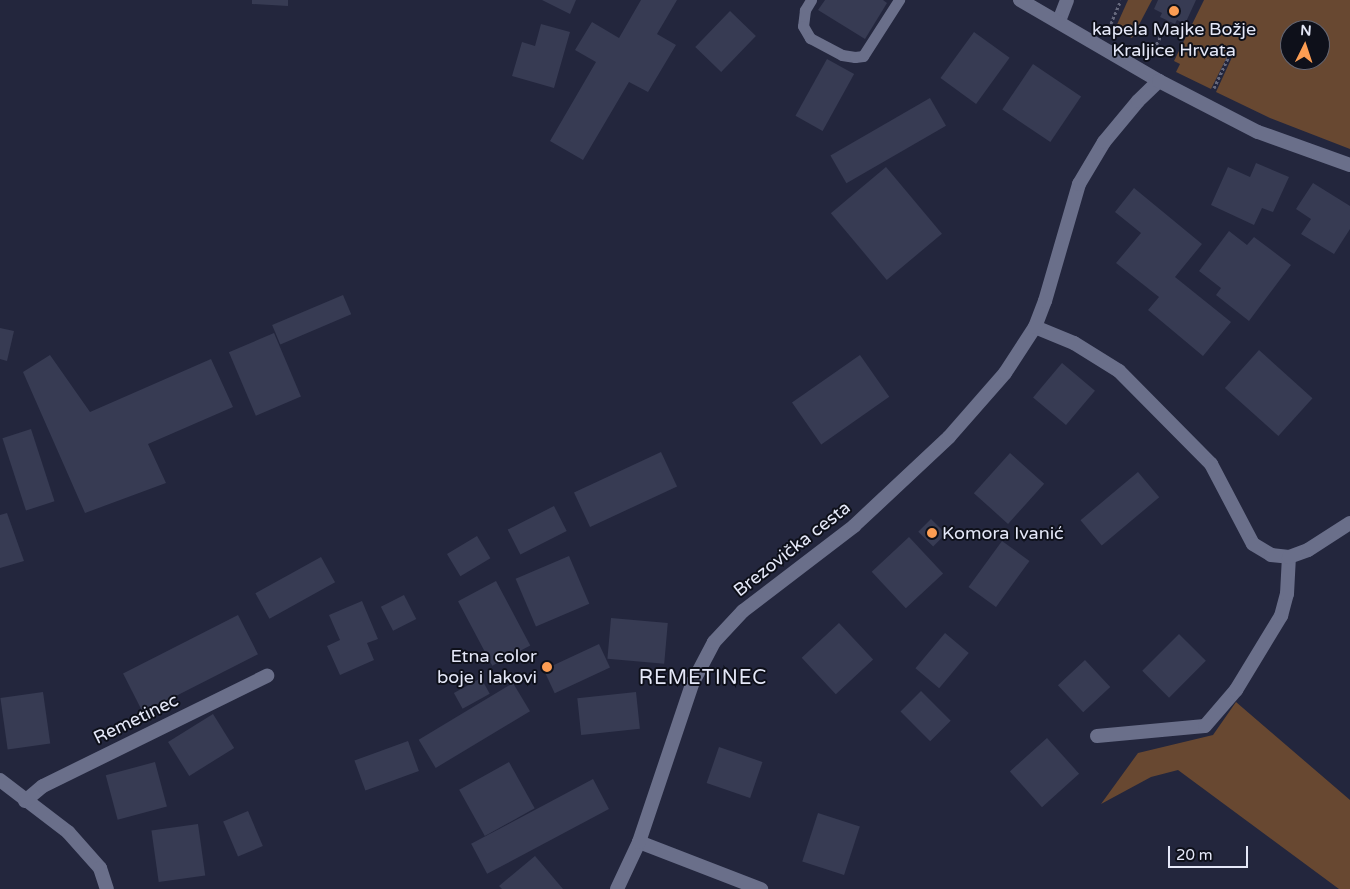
<!DOCTYPE html>
<meta charset="utf-8">
<style>
body{margin:0}
#map{position:relative;width:1350px;height:889px;overflow:hidden;background:#23263d;font-family:"Varela Round",sans-serif}
div>[style]{position:absolute}
[style*='--x']{left:calc(var(--x)*1px);top:calc(var(--y)*1px);width:calc(var(--w)*1px);rotate:calc(var(--a)*1deg)}
.green>*{inset:0;background:#684831}
.building>*{inset:0;background:#373b53;transform-origin:0 0}
.path>*{height:3px;margin-top:-1.5px;transform-origin:0;background:repeating-linear-gradient(90deg,#66697d 0 2.5px,transparent 0 5px)}
.service>*{height:11px;margin:-5.5px;padding:0 5.5px;transform-origin:5.5px;border-radius:5.5px;background:#6a6f8a}
.minor>*{height:14px;margin:-7px;padding:0 7px;transform-origin:7px;border-radius:7px;background:#6a6f8a}
.tertiary>*{height:14px;margin:-7px;padding:0 7px;transform-origin:7px;border-radius:7px;background:#6a6f8a}
.secondary>*{height:14px;margin:-7px;padding:0 7px;transform-origin:7px;border-radius:7px;background:#6a6f8a}
.dots>*{width:14px;height:14px;translate:-50% -50%;box-sizing:border-box;border:2px solid #0e101a;border-radius:50%}
span{translate:-50% -50%;white-space:nowrap;text-align:center;line-height:1.15;-webkit-text-stroke:4px #0e101a;paint-order:stroke}
.poi-label{font-size:18px;color:#e5e8f8}
.left{translate:0 -50%;text-align:left}
.right{translate:-100% -50%;text-align:right}
.street-label{font-size:18px;color:#e5e8f8}
.quarter-label{font-size:20px;color:#e5e8f8;letter-spacing:1px}
.north{position:absolute;left:1280px;top:20px;width:50px;height:50px;box-sizing:border-box;background:#0e101a;border:1px solid #646673;border-radius:50%;rotate:4deg;font-size:14px;font-weight:700;line-height:20px;text-align:center;color:#e5e8f8}
.north::after{content:'';display:block;margin:auto;width:18px;height:22px;background:#fc9d53;clip-path:polygon(50% 0,100% 100%,50% 72%,0 100%)}
.scale{position:absolute;left:1168px;top:846px;width:80px;height:22px;box-sizing:border-box;border:2px solid #e5e8f8;border-top:0;padding-left:6px;font-size:15px;line-height:18px;white-space:nowrap;color:#e5e8f8;-webkit-text-stroke:4px #0e101a;paint-order:stroke}
</style>
<div id="map">
<div class="green">
<i style="clip-path:polygon(1128px 0,1152px 0,1132px 38px,1115px 29px)"></i>
<i style="clip-path:polygon(evenodd,1204px 0,1350px 0,1350px 149px,1270px 118px,1216px 92px,1233px 55px,1229px 53px,1211px 89px,1176px 72px,1180px 64px,1174px 61px,1204px 0,1290px 30px,1320px 30px,1320px 60px,1290px 60px,1290px 30px)"></i>
<i style="clip-path:polygon(1236px 702px,1350px 800px,1350px 889px,1339px 889px,1178px 770px,1151px 777px,1101px 804px,1138px 753px,1213px 735px)"></i>
</div>
<div class="building">
<i style="clip-path:polygon(252px 0,288px 0,288px 6px,252px 4px)"></i>
<i style="clip-path:polygon(542px 0,576px 0,570px 14px)"></i>
<i style="clip-path:polygon(641px 0,677px 0,657px 34px,676px 45px,648px 92px,629px 82px,583px 160px,550px 141px,596px 62px,575px 50px,592px 22px,619px 38px)"></i>
<i style="clip-path:polygon(825px 0,883px 0,887px 3px,865px 39px,818px 10px)"></i>
<i style="clip-path:polygon(1158px 0,1196px 0,1185px 24px,1177px 20px,1175px 24px,1160px 17px,1162px 13px,1154px 9px)"></i>
<i style="left:730px;top:11px;width:36px;height:50px;rotate:44deg"></i>
<i style="clip-path:polygon(541px 24px,570px 32px,554px 88px,512px 76px,522px 42px,535px 46px)"></i>
<i style="left:974px;top:32px;width:44px;height:57px;rotate:36deg"></i>
<i style="left:827px;top:59px;width:31px;height:65px;rotate:29deg"></i>
<i style="left:1033px;top:64px;width:58px;height:55px;rotate:34deg"></i>
<i style="left:930px;top:98px;width:32px;height:115px;rotate:60deg"></i>
<i style="clip-path:polygon(1256px 163px,1289px 177px,1273px 212px,1262px 208px,1254px 225px,1211px 205px,1228px 167px,1250px 177px)"></i>
<i style="left:886px;top:167px;width:87px;height:72px;rotate:50deg"></i>
<i style="clip-path:polygon(1313px 183px,1350px 206px,1350px 229px,1334px 254px,1301px 234px,1311px 219px,1296px 209px)"></i>
<i style="clip-path:polygon(1134px 188px,1202px 244px,1175px 277px,1231px 322px,1203px 356px,1148px 310px,1159px 297px,1116px 263px,1141px 233px,1115px 212px)"></i>
<i style="clip-path:polygon(1229px 231px,1247px 245px,1254px 237px,1291px 265px,1249px 321px,1216px 295px,1221px 288px,1199px 271px)"></i>
<i style="left:343px;top:295px;width:21px;height:77px;rotate:67deg"></i>
<i style="clip-path:polygon(0 328px,14px 331px,7px 361px,0 359px)"></i>
<i style="left:274px;top:333px;width:69px;height:49px;rotate:67deg"></i>
<i style="left:1259px;top:350px;width:72px;height:51px;rotate:42deg"></i>
<i style="clip-path:polygon(50px 355px,90px 412px,211px 359px,233px 407px,148px 444px,166px 483px,85px 513px,23px 372px)"></i>
<i style="left:860px;top:355px;width:51px;height:83px;rotate:55deg"></i>
<i style="left:1062px;top:363px;width:43px;height:45px;rotate:40deg"></i>
<i style="left:31px;top:429px;width:76px;height:30px;rotate:72deg"></i>
<i style="left:661px;top:452px;width:38px;height:96px;rotate:65deg"></i>
<i style="left:1010px;top:453px;width:46px;height:54px;rotate:42deg"></i>
<i style="left:1138px;top:472px;width:33px;height:75px;rotate:50deg"></i>
<i style="left:554px;top:506px;width:28px;height:52px;rotate:63deg"></i>
<i style="clip-path:polygon(7px 513px,24px 561px,0 568px,0 515px)"></i>
<i style="left:931px;top:519px;width:21px;height:18px;rotate:45deg"></i>
<i style="left:477px;top:536px;width:26px;height:35px;rotate:59deg"></i>
<i style="left:909px;top:537px;width:50px;height:51px;rotate:47deg"></i>
<i style="left:1002px;top:541px;width:34px;height:57px;rotate:36deg"></i>
<i style="left:569px;top:556px;width:52px;height:58px;rotate:67deg"></i>
<i style="left:321px;top:557px;width:29px;height:75px;rotate:61deg"></i>
<i style="left:496px;top:581px;width:73px;height:43px;rotate:62deg"></i>
<i style="left:404px;top:595px;width:27px;height:26px;rotate:63deg"></i>
<i style="clip-path:polygon(362px 601px,378px 639px,367px 643px,374px 660px,340px 675px,327px 646px,340px 640px,329px 615px)"></i>
<i style="left:238px;top:615px;width:44px;height:129px;rotate:63deg"></i>
<i style="left:611px;top:618px;width:57px;height:41px;rotate:5deg"></i>
<i style="left:839px;top:623px;width:50px;height:51px;rotate:47deg"></i>
<i style="left:945px;top:633px;width:31px;height:46px;rotate:40deg"></i>
<i style="left:1179px;top:634px;width:38px;height:52px;rotate:45deg"></i>
<i style="left:599px;top:644px;width:26px;height:61px;rotate:65deg"></i>
<i style="left:1085px;top:660px;width:37px;height:37px;rotate:47deg"></i>
<i style="left:481px;top:678px;width:18px;height:31px;rotate:61deg"></i>
<i style="left:513px;top:683px;width:33px;height:110px;rotate:59deg"></i>
<i style="left:921px;top:691px;width:42px;height:29px;rotate:45deg"></i>
<i style="left:43px;top:692px;width:52px;height:43px;rotate:82deg"></i>
<i style="left:636px;top:692px;width:37px;height:59px;rotate:84deg"></i>
<i style="left:213px;top:714px;width:40px;height:53px;rotate:58deg"></i>
<i style="left:1047px;top:738px;width:48px;height:50px;rotate:48deg"></i>
<i style="left:408px;top:741px;width:32px;height:57px;rotate:70deg"></i>
<i style="left:719px;top:747px;width:46px;height:38px;rotate:19deg"></i>
<i style="left:155px;top:762px;width:46px;height:51px;rotate:75deg"></i>
<i style="left:509px;top:762px;width:53px;height:57px;rotate:61deg"></i>
<i style="left:593px;top:779px;width:34px;height:138px;rotate:62deg"></i>
<i style="left:248px;top:811px;width:38px;height:27px;rotate:67deg"></i>
<i style="left:818px;top:813px;width:44px;height:51px;rotate:18deg"></i>
<i style="left:198px;top:824px;width:52px;height:47px;rotate:82deg"></i>
<i style="clip-path:polygon(535px 856px,563px 889px,502px 889px,499px 886px)"></i>
</div>
<div class="path">
<i style="--x:1109;--y:28;--w:30;--a:-67"></i>
<i style="--x:1152;--y:53;--w:36;--a:-63"></i>
<i style="--x:1214;--y:88;--w:38;--a:-65"></i>
</div>
<div class="service">
<i style="--x:811;--y:0;--w:12;--a:121"></i>
<i style="--x:805;--y:10;--w:16;--a:97"></i>
<i style="--x:803;--y:26;--w:14;--a:60"></i>
<i style="--x:810;--y:38;--w:36;--a:28"></i>
<i style="--x:842;--y:55;--w:13;--a:9"></i>
<i style="--x:855;--y:57;--w:8;--a:-7"></i>
<i style="--x:863;--y:56;--w:67;--a:-57.3"></i>
</div>
<div class="minor">
<i style="--x:1059;--y:21;--w:22;--a:-69"></i>
<i style="--x:1035;--y:327;--w:42;--a:22.3"></i>
<i style="--x:1074;--y:343;--w:53;--a:31.9"></i>
<i style="--x:1119;--y:371;--w:131;--a:45.3"></i>
<i style="--x:1211;--y:464;--w:90;--a:62.3"></i>
<i style="--x:1253;--y:544;--w:21;--a:31"></i>
<i style="--x:1271;--y:555;--w:18;--a:6"></i>
<i style="--x:1097;--y:736;--w:108;--a:-5.3"></i>
<i style="--x:1205;--y:726;--w:48;--a:-49.3"></i>
<i style="--x:1236;--y:690;--w:87;--a:-58.7"></i>
<i style="--x:1281;--y:616;--w:23;--a:-75"></i>
<i style="--x:1287;--y:594;--w:37;--a:-87"></i>
<i style="--x:1289;--y:557;--w:20;--a:-20"></i>
<i style="--x:1308;--y:550;--w:50;--a:-32.7"></i>
<i style="--x:0;--y:780;--w:86;--a:37.4"></i>
<i style="--x:68;--y:832;--w:48;--a:48.4"></i>
<i style="--x:100;--y:868;--w:22;--a:72"></i>
<i style="--x:25;--y:801;--w:23;--a:-40"></i>
<i style="--x:43;--y:786;--w:250;--a:-26.2"></i>
<i style="--x:639;--y:842;--w:131;--a:21.1"></i>
</div>
<div class="tertiary">
<i style="--x:1020;--y:0;--w:161;--a:30.2"></i>
</div>
<div class="secondary">
<i style="--x:617;--y:889;--w:52;--a:-64.9"></i>
<i style="--x:639;--y:842;--w:169;--a:-71.4"></i>
<i style="--x:693;--y:682;--w:45;--a:-62.3"></i>
<i style="--x:714;--y:642;--w:42;--a:-46.9"></i>
<i style="--x:743;--y:611;--w:140;--a:-37.4"></i>
<i style="--x:854;--y:526;--w:130;--a:-43.1"></i>
<i style="--x:949;--y:437;--w:85;--a:-48.8"></i>
<i style="--x:1005;--y:373;--w:55;--a:-56.9"></i>
<i style="--x:1035;--y:327;--w:28;--a:-69"></i>
<i style="--x:1045;--y:301;--w:122;--a:-73.8"></i>
<i style="--x:1079;--y:184;--w:49;--a:-59.2"></i>
<i style="--x:1104;--y:142;--w:53;--a:-50.3"></i>
<i style="--x:1138;--y:101;--w:29;--a:-44"></i>
<i style="--x:1159;--y:81;--w:111;--a:27.3"></i>
<i style="--x:1258;--y:132;--w:98;--a:19.7"></i>
</div>
<div class="dots">
<i style="left:1174px;top:11px;background:#fc9d53"></i>
<i style="left:932px;top:533px;background:#fc9d53"></i>
<i style="left:547px;top:667px;background:#fc9d53"></i>
</div>
<div class="poi-label">
<span style="left:1174px;top:40px">kapela Majke Božje<br>Kraljice Hrvata</span>
<span class="left" style="left:942px;top:533px">Komora Ivanić</span>
<span class="right" style="left:537px;top:667px">Etna color<br>boje i lakovi</span>
</div>
<div class="street-label">
<span style="left:792px;top:549px;rotate:-38deg">Brezovička cesta</span>
<span style="left:136px;top:719px;rotate:-26deg">Remetinec</span>
</div>
<div class="quarter-label">
<span style="left:703px;top:678px">REMETINEC</span>
</div>
<div class="north">N</div>
<div class="scale">20 m</div>
</div>
